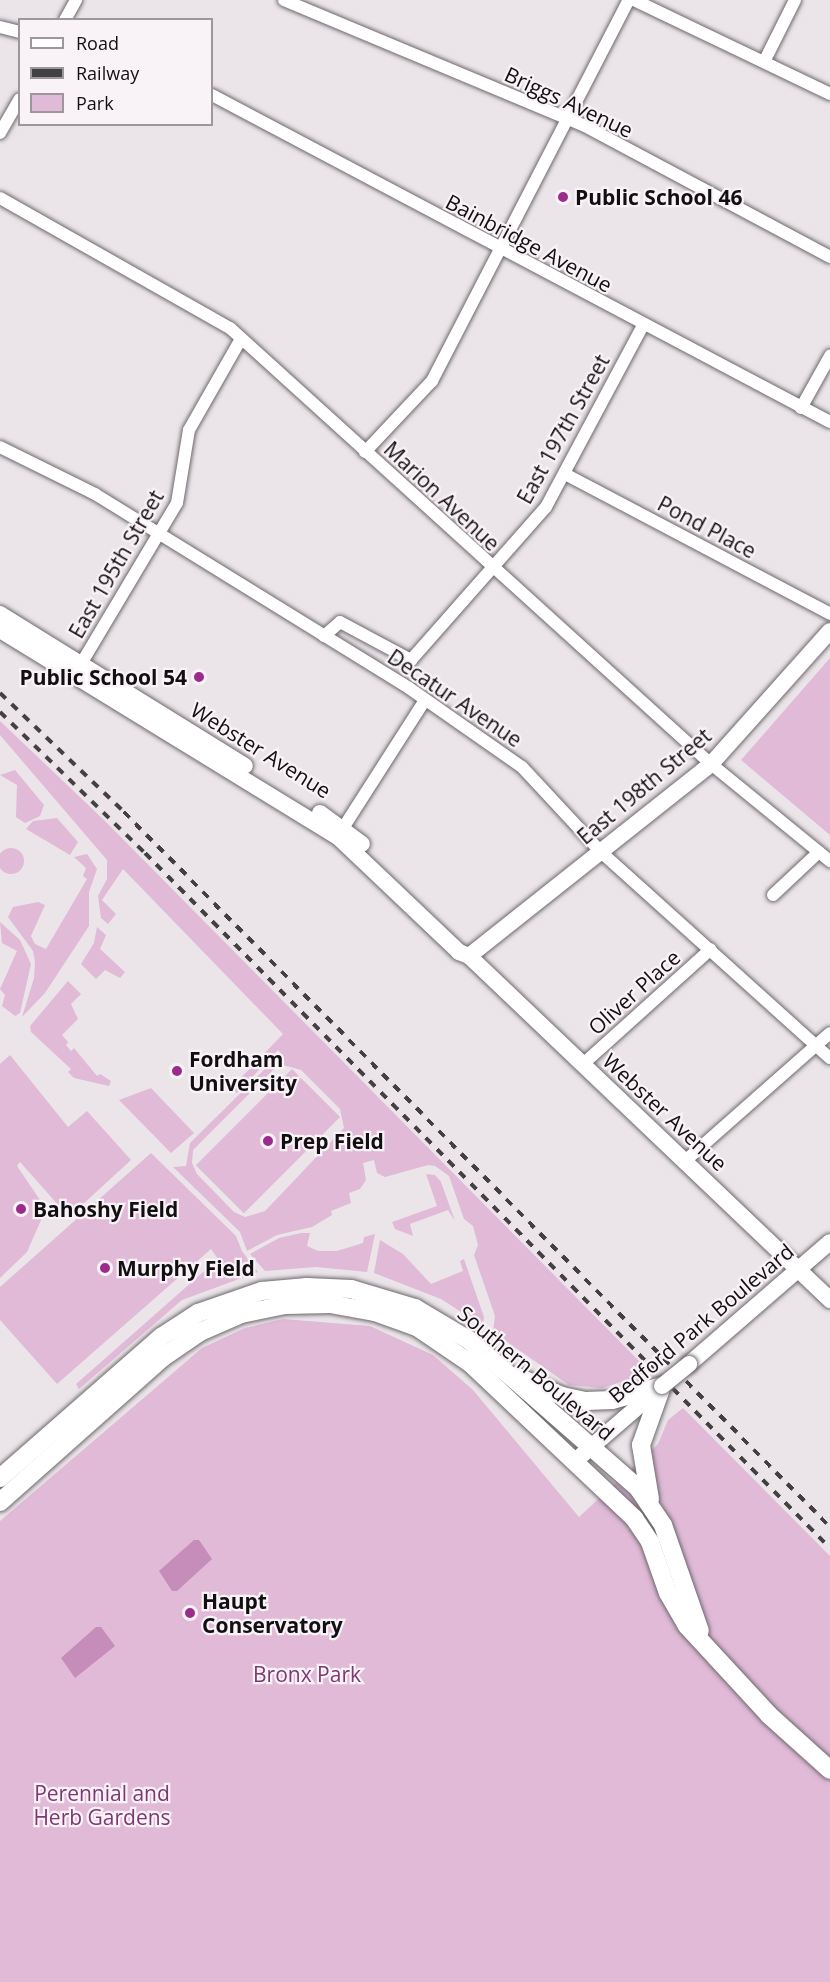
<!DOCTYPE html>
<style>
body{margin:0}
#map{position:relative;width:830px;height:1982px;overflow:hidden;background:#ebe5ea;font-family:"Open Sans",sans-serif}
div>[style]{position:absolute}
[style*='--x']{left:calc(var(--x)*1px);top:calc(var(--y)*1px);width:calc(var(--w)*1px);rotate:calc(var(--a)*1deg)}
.green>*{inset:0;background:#e0bad7;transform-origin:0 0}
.round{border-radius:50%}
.water>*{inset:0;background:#c68cba}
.roads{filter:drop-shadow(0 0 2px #6e686d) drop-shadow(0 0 2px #6e686d)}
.street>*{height:12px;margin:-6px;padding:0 6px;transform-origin:6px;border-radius:6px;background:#fff}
.secondary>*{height:16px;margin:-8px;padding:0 8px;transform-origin:8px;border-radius:8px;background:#fff}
.primary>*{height:18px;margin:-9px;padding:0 9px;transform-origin:9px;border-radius:9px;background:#fff}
.rail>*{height:4px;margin-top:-2px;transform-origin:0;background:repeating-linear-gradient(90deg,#434042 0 8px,transparent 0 16px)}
.bridges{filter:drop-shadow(0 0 2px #6e686d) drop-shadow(0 0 2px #6e686d)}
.secondary-bridge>*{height:16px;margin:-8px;padding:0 8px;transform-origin:8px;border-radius:8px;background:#fff}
.dots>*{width:16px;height:16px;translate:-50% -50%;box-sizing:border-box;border:3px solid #f9f2f7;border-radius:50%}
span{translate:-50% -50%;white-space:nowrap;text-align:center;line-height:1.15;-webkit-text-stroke:4.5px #f9f2f7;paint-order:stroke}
.street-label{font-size:21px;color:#110f11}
.poi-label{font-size:21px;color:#110f11;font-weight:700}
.left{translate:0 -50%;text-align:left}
.right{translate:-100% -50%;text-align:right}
.park-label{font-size:21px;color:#7d3872}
.legend{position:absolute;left:18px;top:18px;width:195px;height:108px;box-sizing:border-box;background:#f9f2f7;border:2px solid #9c979b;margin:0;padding:8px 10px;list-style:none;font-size:18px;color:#110f11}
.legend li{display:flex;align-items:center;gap:12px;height:30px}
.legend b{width:30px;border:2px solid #9c979b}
</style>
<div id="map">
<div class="green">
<i style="clip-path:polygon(830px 658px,830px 835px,741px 760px)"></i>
<i style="clip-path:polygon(evenodd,0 721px,105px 821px,644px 1366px,633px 1378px,602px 1388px,569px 1385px,493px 1332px,495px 1316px,474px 1255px,478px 1245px,473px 1226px,464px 1219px,449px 1176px,435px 1166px,428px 1165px,385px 1177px,377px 1173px,374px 1160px,363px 1163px,366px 1180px,360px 1189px,349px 1193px,351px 1203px,331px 1211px,332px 1215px,312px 1227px,277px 1235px,247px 1251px,240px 1232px,173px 1167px,186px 1166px,190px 1143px,281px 1053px,278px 1050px,237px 1093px,231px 1088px,283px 1034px,123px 869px,102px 900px,116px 914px,108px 924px,101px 918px,98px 896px,107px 879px,107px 860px,0 735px,0 721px,283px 1065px,301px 1070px,340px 1109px,344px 1128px,265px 1211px,245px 1217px,234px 1212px,197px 1174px,192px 1163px,193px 1150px,273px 1070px,283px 1065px)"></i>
<i style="clip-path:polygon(15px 770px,44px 805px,40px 816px,25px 823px,16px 817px,17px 785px,0 775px)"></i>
<i style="clip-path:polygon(57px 818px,78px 842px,70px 855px,26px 829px,33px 821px)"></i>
<i class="round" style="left:-2px;top:848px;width:26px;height:26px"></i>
<i style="clip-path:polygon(87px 854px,97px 869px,89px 892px,89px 926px,45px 993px,22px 1017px,34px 978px,35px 962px,33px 951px,8px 917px,13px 907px,38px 902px,45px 905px,31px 936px,35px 944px,46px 949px,87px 879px,83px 876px,86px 868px,74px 857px)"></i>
<i style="clip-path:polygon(0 922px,20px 940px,31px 964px,20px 1013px,15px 1016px,2px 1006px,5px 995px,0 989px,17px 951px,2px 943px)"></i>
<i style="clip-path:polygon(97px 927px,106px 935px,100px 949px,125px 972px,120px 978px,105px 970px,96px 979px,81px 964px,94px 943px)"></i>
<i style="clip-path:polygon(68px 981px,81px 994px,71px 1004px,78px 1019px,62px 1035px,68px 1042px,66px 1045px,71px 1051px,74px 1048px,97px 1076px,100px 1074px,111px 1081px,109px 1086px,74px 1078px,68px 1072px,71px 1069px,31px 1032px,30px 1026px)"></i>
<i style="clip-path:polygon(10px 1055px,68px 1127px,87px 1111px,131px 1160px,69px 1217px,20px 1162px,17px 1166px,40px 1200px,42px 1218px,27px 1252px,0 1278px,0 1064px)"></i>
<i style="left:292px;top:1069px;width:68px;height:136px;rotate:45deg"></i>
<i style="clip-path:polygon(151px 1088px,194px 1133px,171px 1153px,119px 1100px)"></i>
<i style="clip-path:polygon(151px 1153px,236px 1236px,242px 1251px,258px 1272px,182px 1300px,79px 1389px,76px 1384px,218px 1259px,211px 1249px,57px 1384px,0 1320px,0 1287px)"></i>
<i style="clip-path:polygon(426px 1174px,435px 1175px,441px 1182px,455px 1221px,448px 1210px,410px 1224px,413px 1236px,395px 1229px,392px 1222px,437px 1206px)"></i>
<i style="clip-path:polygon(301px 1233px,310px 1233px,307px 1246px,318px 1251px,337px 1251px,363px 1243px,364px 1237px,375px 1234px,367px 1272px,316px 1267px,265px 1271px,250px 1254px,279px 1238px)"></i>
<i style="clip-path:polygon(380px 1240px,403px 1254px,431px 1284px,463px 1271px,460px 1261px,464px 1259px,484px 1317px,483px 1326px,441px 1299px,374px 1273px)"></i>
<i style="clip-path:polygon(283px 1319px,370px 1326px,433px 1355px,473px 1390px,579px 1517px,658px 1444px,668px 1420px,683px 1408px,830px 1556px,830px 1982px,0 1982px,0 1521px,202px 1348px,245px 1328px)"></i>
</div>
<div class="water">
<i style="clip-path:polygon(194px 1540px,199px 1540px,212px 1559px,177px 1591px,172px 1591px,159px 1571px)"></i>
<i style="clip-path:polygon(96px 1627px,101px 1627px,115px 1646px,75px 1678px,61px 1658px)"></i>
</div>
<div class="roads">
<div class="street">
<i style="--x:284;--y:0;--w:324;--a:22.7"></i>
<i style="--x:583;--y:125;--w:280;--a:28.1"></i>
<i style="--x:634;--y:0;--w:217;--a:25.6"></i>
<i style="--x:65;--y:20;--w:23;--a:-61"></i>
<i style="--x:0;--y:27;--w:21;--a:14"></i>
<i style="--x:764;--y:62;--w:69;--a:-63.4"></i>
<i style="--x:212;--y:95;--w:699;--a:27.88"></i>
<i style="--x:0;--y:133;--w:39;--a:-60"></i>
<i style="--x:0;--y:198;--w:264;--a:29.5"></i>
<i style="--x:230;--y:328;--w:649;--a:42.19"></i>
<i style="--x:711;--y:764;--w:154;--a:39.2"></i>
<i style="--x:801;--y:408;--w:60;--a:-60.9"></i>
<i style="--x:0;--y:447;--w:106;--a:26.3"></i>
<i style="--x:95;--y:494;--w:369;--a:31.7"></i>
<i style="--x:409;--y:688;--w:138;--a:35"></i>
<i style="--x:522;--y:767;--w:116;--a:47.1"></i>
<i style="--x:601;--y:852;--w:308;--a:42"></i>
<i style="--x:365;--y:452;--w:98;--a:-46.7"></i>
<i style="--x:432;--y:381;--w:429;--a:-62.7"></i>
<i style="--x:565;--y:474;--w:300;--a:27.8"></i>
<i style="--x:324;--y:636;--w:21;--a:-41"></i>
<i style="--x:340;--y:622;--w:81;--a:28.2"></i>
<i style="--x:411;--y:660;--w:204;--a:-48.6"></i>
<i style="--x:546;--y:507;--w:206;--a:-61.9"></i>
<i style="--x:78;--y:669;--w:193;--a:-59.2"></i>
<i style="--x:177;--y:503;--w:74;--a:-80.7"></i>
<i style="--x:189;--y:430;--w:105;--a:-60.3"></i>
<i style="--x:338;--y:836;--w:161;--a:-57.4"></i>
<i style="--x:773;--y:895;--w:63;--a:-43.1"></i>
<i style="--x:582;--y:1065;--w:173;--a:-42"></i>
<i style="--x:685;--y:1161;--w:193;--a:-41.4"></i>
</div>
<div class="secondary">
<i style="--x:0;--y:614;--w:288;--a:31.8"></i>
<i style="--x:0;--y:630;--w:396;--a:31.5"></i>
<i style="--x:338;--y:837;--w:167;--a:43.5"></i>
<i style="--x:459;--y:952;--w:11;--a:22"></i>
<i style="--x:469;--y:956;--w:499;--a:43.6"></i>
<i style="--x:320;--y:813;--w:52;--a:36.4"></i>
<i style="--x:469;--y:956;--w:309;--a:-38.4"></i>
<i style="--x:711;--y:764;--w:178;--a:-48.2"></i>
<i style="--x:689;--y:1364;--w:186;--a:-40.9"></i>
<i style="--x:575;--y:1461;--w:115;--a:-40.8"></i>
</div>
<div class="primary">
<i style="--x:518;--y:1377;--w:48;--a:23.4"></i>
<i style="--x:562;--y:1396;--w:25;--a:12"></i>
<i style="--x:586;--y:1401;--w:26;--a:-2"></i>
<i style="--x:612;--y:1400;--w:52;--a:-15.6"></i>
<i style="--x:0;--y:1478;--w:214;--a:-41.2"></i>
<i style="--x:161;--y:1337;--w:44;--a:-33"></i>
<i style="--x:198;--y:1313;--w:68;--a:-19"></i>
<i style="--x:262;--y:1291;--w:45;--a:-5.1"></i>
<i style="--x:307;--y:1287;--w:44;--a:2.6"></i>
<i style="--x:351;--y:1289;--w:67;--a:16.5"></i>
<i style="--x:415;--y:1308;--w:63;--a:30.7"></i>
<i style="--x:469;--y:1340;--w:225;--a:41.2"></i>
<i style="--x:638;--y:1488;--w:45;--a:56"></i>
<i style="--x:663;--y:1525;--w:112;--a:70.8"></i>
<i style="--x:650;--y:1499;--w:55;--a:-99.5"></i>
<i style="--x:641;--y:1445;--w:63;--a:-70.4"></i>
<i style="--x:0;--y:1502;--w:217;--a:-41.6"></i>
<i style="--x:162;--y:1358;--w:46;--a:-34.4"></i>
<i style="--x:200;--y:1332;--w:45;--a:-23.7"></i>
<i style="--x:241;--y:1314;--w:45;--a:-11.6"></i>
<i style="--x:285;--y:1305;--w:45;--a:-1.3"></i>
<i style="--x:330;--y:1304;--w:46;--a:10.1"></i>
<i style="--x:375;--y:1312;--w:45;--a:19.7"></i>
<i style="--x:417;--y:1327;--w:64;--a:34.2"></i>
<i style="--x:470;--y:1363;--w:226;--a:43.4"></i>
<i style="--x:634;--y:1518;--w:29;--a:56"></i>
<i style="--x:650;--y:1542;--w:54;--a:70.6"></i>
<i style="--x:668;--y:1593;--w:38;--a:60"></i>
<i style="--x:687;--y:1626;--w:121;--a:47.3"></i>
<i style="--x:769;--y:1715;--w:82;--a:42"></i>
</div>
</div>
<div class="rail">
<i style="--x:0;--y:693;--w:172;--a:43.8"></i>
<i style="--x:124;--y:812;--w:1005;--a:45.36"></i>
<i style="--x:0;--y:712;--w:202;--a:44.2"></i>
<i style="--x:145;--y:853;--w:976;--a:45.42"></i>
</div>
<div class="bridges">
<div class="secondary-bridge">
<i style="--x:662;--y:1386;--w:35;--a:-39"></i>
</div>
</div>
<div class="dots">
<i style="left:563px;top:197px;background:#9b2c8b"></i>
<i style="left:199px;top:677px;background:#9b2c8b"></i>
<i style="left:177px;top:1071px;background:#9b2c8b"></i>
<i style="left:268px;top:1141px;background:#9b2c8b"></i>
<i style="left:21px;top:1209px;background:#9b2c8b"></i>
<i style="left:105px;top:1268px;background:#9b2c8b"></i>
<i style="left:190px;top:1613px;background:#9b2c8b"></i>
</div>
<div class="street-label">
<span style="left:569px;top:102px;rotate:25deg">Briggs Avenue</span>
<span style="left:529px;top:243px;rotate:28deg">Bainbridge Avenue</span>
<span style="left:563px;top:429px;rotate:-61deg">East 197th Street</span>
<span style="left:442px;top:496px;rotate:43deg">Marion Avenue</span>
<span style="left:707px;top:527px;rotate:28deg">Pond Place</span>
<span style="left:116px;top:564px;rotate:-60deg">East 195th Street</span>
<span style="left:455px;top:698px;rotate:34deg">Decatur Avenue</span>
<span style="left:261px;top:750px;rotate:32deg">Webster Avenue</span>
<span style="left:644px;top:786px;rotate:-40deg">East 198th Street</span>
<span style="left:634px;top:992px;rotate:-42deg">Oliver Place</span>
<span style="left:665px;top:1112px;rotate:43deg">Webster Avenue</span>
<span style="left:701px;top:1323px;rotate:-40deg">Bedford Park Boulevard</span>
<span style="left:536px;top:1373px;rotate:40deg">Southern Boulevard</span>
</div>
<div class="poi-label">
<span class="left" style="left:575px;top:197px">Public School 46</span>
<span class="right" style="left:187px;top:677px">Public School 54</span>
<span class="left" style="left:189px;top:1071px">Fordham<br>University</span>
<span class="left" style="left:280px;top:1141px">Prep Field</span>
<span class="left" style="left:33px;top:1209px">Bahoshy Field</span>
<span class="left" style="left:117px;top:1268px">Murphy Field</span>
<span class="left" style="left:202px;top:1613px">Haupt<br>Conservatory</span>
</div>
<div class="park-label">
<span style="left:307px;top:1674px">Bronx Park</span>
<span style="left:102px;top:1805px">Perennial and<br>Herb Gardens</span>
</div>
<ul class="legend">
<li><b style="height:8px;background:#fff"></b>Road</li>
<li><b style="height:8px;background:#434042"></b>Railway</li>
<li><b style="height:16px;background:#e0bad7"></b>Park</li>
</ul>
</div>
